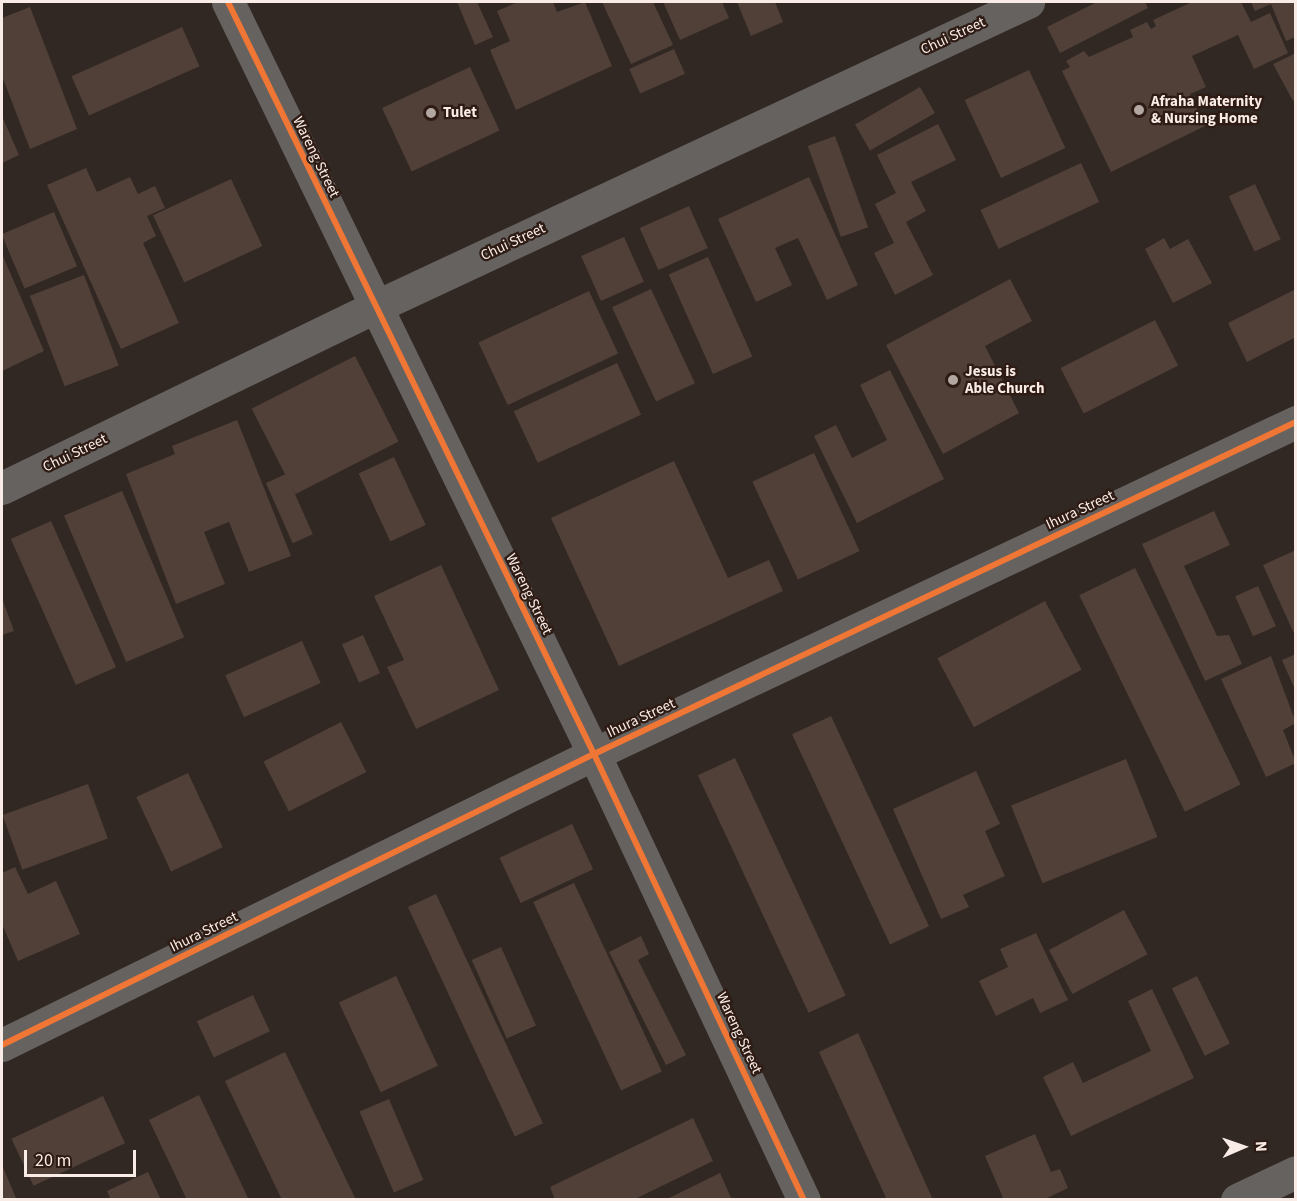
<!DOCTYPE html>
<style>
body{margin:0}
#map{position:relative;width:1297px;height:1201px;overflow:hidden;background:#312723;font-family:"Source Sans 3",sans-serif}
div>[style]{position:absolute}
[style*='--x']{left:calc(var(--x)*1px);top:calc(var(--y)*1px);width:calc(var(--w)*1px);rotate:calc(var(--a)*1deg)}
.building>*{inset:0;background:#514038;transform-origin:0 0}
.minor>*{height:33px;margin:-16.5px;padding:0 16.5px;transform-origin:16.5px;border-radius:16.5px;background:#666260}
.cycleway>*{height:6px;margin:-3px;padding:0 3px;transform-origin:3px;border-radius:3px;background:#f07635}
.dots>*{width:16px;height:16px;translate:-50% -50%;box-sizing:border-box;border:3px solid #2d1b14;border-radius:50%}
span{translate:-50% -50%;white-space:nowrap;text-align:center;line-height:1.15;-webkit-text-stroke:4.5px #2d1b14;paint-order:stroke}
.street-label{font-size:15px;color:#f9ece6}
.poi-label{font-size:15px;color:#f9ece6;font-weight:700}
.left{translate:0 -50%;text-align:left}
.frame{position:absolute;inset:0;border:3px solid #f9ece6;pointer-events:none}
.north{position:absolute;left:1213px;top:1117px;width:60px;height:60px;-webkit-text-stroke:4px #2d1b14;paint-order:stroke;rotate:88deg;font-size:16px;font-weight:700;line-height:24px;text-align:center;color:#f9ece6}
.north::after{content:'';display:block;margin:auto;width:21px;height:27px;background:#f9ece6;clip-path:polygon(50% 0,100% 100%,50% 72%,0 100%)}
.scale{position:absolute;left:24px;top:1150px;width:112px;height:27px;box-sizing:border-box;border:3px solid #f9ece6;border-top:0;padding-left:8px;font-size:18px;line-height:21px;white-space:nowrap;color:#f9ece6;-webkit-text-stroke:4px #2d1b14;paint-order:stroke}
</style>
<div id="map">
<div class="building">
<i style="clip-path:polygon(457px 2px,477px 2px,493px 37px,475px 45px)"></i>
<i style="clip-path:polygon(518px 2px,553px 2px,557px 12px,585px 2px,612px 66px,516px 110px,490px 50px,510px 41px,497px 11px)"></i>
<i style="clip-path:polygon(602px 2px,653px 2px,673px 45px,631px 64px)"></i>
<i style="clip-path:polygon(663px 2px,722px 2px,729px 18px,680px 40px)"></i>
<i style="clip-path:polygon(737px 2px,775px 2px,783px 22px,751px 36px)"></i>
<i style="clip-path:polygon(1097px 2px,1145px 2px,1148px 8px,1060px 53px,1047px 27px)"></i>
<i style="clip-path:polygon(1192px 2px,1241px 2px,1251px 22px,1270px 13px,1288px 53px,1254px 69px,1238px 35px,1192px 56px,1206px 87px,1190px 94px,1205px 126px,1111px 172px,1062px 71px,1070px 67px,1066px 61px,1084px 51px,1089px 57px,1133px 37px,1130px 30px,1147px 22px,1151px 29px,1156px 26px,1153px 20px)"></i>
<i style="clip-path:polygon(1251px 2px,1296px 2px,1296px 37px,1286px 41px,1271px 4px,1255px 11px)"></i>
<i style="clip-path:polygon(30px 7px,77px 129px,30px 149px,2px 76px,2px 18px)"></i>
<i style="left:182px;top:27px;width:43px;height:121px;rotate:66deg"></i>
<i style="left:674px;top:49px;width:27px;height:49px;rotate:66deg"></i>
<i style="clip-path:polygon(1296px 53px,1296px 100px,1293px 101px,1273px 64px)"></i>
<i style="left:470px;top:67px;width:70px;height:97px;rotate:65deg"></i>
<i style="left:1029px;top:70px;width:86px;height:71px;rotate:65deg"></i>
<i style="left:920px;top:87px;width:30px;height:75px;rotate:60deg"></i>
<i style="clip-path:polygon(2px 116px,19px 155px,2px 163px)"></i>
<i style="clip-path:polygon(938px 124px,956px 160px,911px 182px,926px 211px,906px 222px,933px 275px,895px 295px,874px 253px,894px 243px,875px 204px,896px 193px,877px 155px)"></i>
<i style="left:835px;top:136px;width:97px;height:29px;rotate:70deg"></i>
<i style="left:1081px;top:163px;width:43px;height:111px;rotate:65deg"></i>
<i style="clip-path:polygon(86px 168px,97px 192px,130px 177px,138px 194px,155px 186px,165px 208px,147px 216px,156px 236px,143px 243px,179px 323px,121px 349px,47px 185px)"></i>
<i style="clip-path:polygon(809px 177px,858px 285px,827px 300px,798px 238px,775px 248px,792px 285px,756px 302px,718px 219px)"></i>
<i style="left:231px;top:179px;width:74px;height:86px;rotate:65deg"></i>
<i style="left:1255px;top:184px;width:61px;height:29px;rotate:65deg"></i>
<i style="left:689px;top:206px;width:46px;height:54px;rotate:66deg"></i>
<i style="left:54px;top:212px;width:59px;height:57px;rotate:67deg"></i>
<i style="left:624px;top:237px;width:49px;height:47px;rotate:66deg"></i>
<i style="clip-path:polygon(1164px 238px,1170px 249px,1188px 239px,1212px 283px,1173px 303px,1145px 249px)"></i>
<i style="clip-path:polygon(2px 254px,44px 351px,2px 371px)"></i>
<i style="left:708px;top:257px;width:109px;height:43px;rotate:66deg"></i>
<i style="left:84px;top:275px;width:97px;height:58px;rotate:69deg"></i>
<i style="clip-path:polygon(1010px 279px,1032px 321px,985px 346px,1019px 413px,943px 454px,886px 345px)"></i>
<i style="left:651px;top:289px;width:104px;height:43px;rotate:65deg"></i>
<i style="clip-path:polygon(1296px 289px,1296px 337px,1247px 362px,1228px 323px)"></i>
<i style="left:589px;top:291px;width:69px;height:122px;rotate:65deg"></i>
<i style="left:1155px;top:320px;width:51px;height:106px;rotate:63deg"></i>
<i style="left:355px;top:356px;width:96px;height:116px;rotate:63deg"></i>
<i style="left:617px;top:363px;width:57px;height:114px;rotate:65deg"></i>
<i style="clip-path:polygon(890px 370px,944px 479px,857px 523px,814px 436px,836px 425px,852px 458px,887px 440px,860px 385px)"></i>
<i style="clip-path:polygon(237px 420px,291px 556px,249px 572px,229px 522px,204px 532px,225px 584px,176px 604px,126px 474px,175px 454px,172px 446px)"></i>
<i style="left:814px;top:453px;width:108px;height:68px;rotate:65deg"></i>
<i style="left:394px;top:457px;width:75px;height:39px;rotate:65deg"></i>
<i style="clip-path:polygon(674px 461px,728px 578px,769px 560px,783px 591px,619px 666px,551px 518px)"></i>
<i style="left:286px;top:474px;width:66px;height:22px;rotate:66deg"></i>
<i style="left:122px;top:491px;width:159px;height:63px;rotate:67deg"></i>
<i style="clip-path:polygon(1214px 511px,1230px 545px,1184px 566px,1217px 636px,1229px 635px,1242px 664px,1205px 681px,1142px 544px)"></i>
<i style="left:51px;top:521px;width:160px;height:44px;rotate:66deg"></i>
<i style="clip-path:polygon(1296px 550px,1296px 638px,1263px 565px)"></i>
<i style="clip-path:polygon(441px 565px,499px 690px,416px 729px,387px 667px,404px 660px,374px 596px)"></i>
<i style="left:1135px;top:568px;width:241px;height:62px;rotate:64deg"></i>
<i style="left:1258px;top:586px;width:44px;height:25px;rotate:66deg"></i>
<i style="clip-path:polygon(2px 598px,14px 631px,2px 635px)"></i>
<i style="left:1045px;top:601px;width:78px;height:122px;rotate:62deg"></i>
<i style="left:363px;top:635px;width:42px;height:23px;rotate:66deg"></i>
<i style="left:302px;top:641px;width:46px;height:84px;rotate:66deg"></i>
<i style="clip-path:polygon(1296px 654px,1296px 692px,1282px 660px)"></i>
<i style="clip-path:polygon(1271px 656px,1296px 723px,1283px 730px,1296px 763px,1266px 777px,1221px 679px)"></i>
<i style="left:831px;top:716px;width:232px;height:43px;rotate:65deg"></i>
<i style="left:341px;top:722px;width:56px;height:87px;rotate:63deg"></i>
<i style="left:735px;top:758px;width:262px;height:41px;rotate:65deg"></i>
<i style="left:1126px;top:759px;width:84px;height:124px;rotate:68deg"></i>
<i style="clip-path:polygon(976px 771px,1000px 824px,985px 831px,1005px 876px,963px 895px,969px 907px,941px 919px,893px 809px)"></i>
<i style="left:188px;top:773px;width:82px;height:57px;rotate:65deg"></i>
<i style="left:88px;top:784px;width:58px;height:91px;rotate:70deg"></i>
<i style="left:572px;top:824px;width:50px;height:80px;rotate:65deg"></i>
<i style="clip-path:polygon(15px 867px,28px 894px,56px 881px,80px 934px,18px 961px,2px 924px,2px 873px)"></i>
<i style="left:574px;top:883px;width:208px;height:45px;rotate:65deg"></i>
<i style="left:436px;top:894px;width:253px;height:31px;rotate:65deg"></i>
<i style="left:1124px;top:910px;width:50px;height:85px;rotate:62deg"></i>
<i style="clip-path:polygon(1036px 933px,1068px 1000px,1040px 1013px,1033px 998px,996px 1016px,979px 981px,1008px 967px,1000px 949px)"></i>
<i style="clip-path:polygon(641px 936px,649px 954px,638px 960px,686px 1055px,666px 1065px,609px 952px)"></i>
<i style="left:501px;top:947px;width:86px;height:32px;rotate:66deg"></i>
<i style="left:396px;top:976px;width:99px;height:63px;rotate:65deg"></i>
<i style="left:1197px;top:976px;width:75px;height:28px;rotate:64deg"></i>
<i style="clip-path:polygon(1152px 989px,1194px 1078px,1071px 1136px,1043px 1077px,1073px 1062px,1083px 1083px,1151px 1051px,1128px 1001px)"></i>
<i style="left:253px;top:995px;width:40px;height:62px;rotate:65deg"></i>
<i style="clip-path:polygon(858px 1033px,933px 1200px,887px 1200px,819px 1052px)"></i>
<i style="clip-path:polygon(285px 1052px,356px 1200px,282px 1200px,225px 1081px)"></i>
<i style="clip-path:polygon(199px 1095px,249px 1200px,187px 1200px,149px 1120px)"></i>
<i style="left:103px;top:1096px;width:52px;height:101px;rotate:65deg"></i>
<i style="left:389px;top:1099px;width:88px;height:32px;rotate:67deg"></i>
<i style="clip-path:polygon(693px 1118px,713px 1161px,633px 1200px,555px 1200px,550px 1187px)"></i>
<i style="clip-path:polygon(1035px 1134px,1051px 1172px,1060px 1169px,1068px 1188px,1043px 1200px,1004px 1200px,985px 1156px)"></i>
<i style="clip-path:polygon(2px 1165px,16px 1198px,12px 1200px,2px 1200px)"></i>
<i style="clip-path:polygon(148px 1172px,161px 1200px,111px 1200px,107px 1191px)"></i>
<i style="clip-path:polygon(720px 1173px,732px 1200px,665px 1200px)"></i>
</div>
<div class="minor">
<i style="--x:228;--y:2;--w:836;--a:64.05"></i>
<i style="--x:594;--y:754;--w:493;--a:64.8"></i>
<i style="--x:2;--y:488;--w:415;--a:-25.9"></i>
<i style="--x:375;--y:307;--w:721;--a:-25.04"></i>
<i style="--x:2;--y:1045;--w:660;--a:-26.18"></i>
<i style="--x:594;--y:754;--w:777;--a:-25.31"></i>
<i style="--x:1237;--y:1200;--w:65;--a:-25.4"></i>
</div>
<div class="cycleway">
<i style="--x:228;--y:2;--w:836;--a:64.05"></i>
<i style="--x:594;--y:754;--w:493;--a:64.8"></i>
<i style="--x:2;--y:1045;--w:660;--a:-26.18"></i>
<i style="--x:594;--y:754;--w:777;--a:-25.31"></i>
</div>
<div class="dots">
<i style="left:1139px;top:110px;background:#b3a7a2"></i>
<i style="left:431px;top:113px;background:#b3a7a2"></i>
<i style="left:953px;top:380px;background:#b3a7a2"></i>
</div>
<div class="street-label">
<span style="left:953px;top:36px;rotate:-25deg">Chui Street</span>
<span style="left:316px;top:157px;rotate:64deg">Wareng Street</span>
<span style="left:513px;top:242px;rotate:-25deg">Chui Street</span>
<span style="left:75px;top:453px;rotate:-26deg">Chui Street</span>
<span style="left:1080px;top:510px;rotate:-25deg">Ihura Street</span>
<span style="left:529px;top:594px;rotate:64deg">Wareng Street</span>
<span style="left:641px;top:718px;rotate:-25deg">Ihura Street</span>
<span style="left:204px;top:932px;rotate:-26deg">Ihura Street</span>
<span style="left:739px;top:1033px;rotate:65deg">Wareng Street</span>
</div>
<div class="poi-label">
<span class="left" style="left:1151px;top:110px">Afraha Maternity<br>&amp; Nursing Home</span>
<span class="left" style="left:443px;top:113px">Tulet</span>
<span class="left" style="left:965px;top:380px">Jesus is<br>Able Church</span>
</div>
<div class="frame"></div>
<div class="north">N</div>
<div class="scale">20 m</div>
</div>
